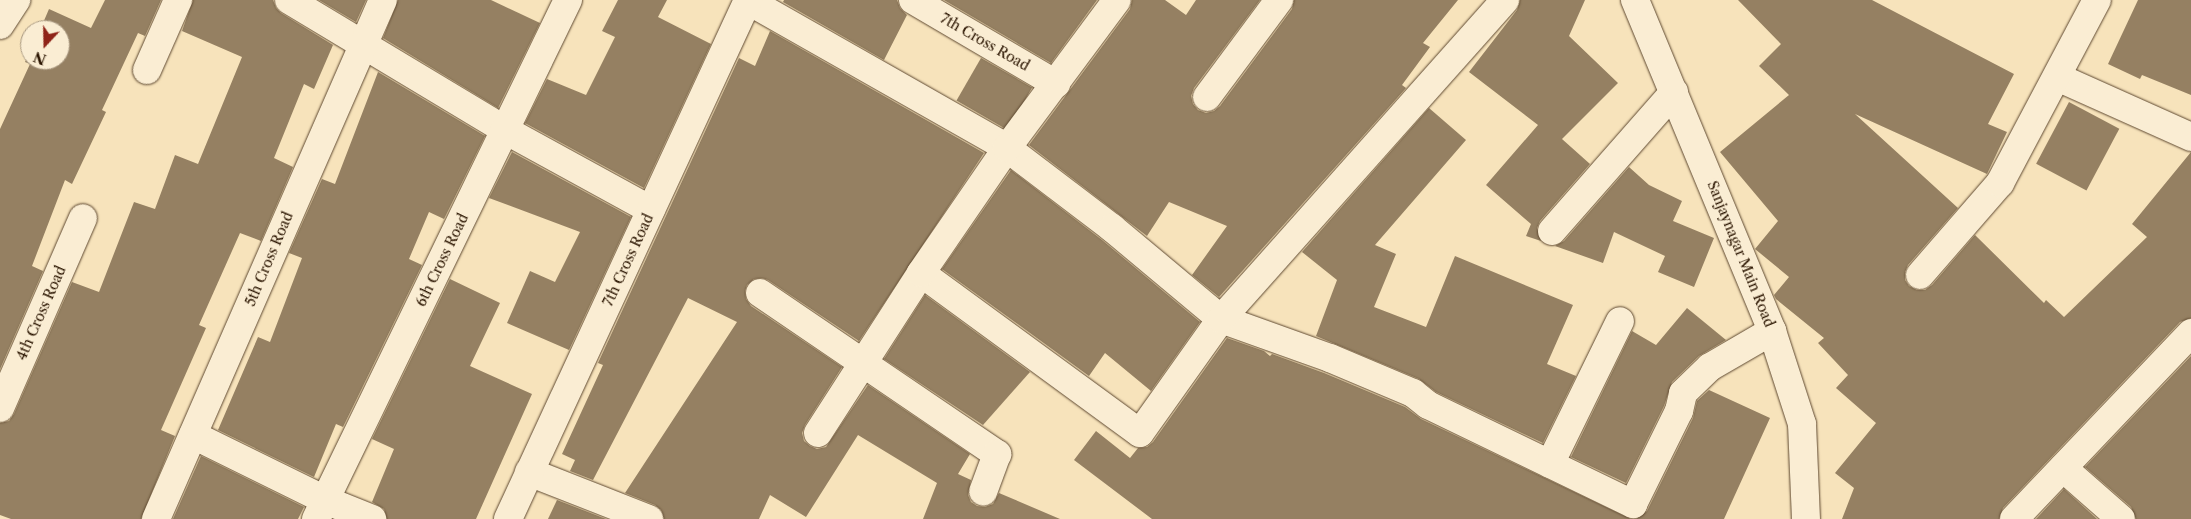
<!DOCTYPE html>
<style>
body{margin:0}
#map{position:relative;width:2191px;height:519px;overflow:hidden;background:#f7e3bb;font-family:"Libre Caslon Text",serif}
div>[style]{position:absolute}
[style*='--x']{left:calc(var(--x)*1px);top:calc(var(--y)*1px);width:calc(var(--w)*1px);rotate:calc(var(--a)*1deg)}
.building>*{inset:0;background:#958062;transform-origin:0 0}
.roads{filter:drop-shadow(0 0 1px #5e4830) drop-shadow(0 0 1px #5e4830)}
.minor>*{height:28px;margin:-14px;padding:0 14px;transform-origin:14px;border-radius:14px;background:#faedd3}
span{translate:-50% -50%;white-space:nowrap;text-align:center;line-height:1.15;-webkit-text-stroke:5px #faedd3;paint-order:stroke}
.street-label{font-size:14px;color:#2b1501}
.north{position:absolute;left:20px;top:20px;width:50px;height:50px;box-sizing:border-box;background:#faedd3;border:1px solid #a7977f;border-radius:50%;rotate:201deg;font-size:14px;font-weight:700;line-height:20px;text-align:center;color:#2b1501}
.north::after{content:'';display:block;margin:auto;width:18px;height:22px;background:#8f2418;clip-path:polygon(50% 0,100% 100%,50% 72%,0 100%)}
</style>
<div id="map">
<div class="building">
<i style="clip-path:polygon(105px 0,161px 0,145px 36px,138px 33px,102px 110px,106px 112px,72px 184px,65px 180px,32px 266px,43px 271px,0 369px,0 129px,30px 64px,25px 62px,30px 51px,30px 60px,60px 60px,60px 30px,40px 30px,49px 9px,91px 28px)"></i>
<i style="clip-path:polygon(193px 0,273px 0,276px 8px,281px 13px,333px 45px,314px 89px,304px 84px,274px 158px,293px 167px,261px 241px,240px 233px,199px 325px,206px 328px,161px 430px,175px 436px,141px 519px,11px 519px,0 515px,0 423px,9px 421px,14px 414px,72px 282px,99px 292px,134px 202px,155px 209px,175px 155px,198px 164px,242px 57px,182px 31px)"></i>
<i style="clip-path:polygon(319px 0,366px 0,356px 22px)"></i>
<i style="clip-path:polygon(398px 0,491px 0,540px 23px,498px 108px,383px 38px)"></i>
<i style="clip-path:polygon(618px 0,667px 0,658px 17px,711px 44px,644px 188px,525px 123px,547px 79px,586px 95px,615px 37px,602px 31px)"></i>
<i style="clip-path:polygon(784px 0,897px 0,900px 8px,907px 15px,884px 60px,783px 2px)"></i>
<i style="clip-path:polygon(944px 0,1097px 0,1051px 63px)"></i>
<i style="clip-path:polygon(1132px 0,1165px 0,1186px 15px,1196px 0,1260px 0,1194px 88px,1191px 96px,1193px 104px,1198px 110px,1206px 113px,1214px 111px,1220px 106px,1292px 9px,1294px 0,1458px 0,1423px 43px,1430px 47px,1402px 85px,1406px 88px,1219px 297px,1192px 275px,1227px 226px,1169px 202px,1147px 236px,1029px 145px,1130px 9px)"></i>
<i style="clip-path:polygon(1520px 0,1585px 0,1569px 36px,1618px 83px,1562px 139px,1590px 164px,1540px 221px,1537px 228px,1541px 241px,1526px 236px,1531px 224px,1486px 185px,1538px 125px,1469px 72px,1517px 10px)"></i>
<i style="clip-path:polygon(1738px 0,1872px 0,2014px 74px,1988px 124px,2007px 132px,1987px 174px,1855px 114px,1958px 208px,1908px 265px,1905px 272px,1905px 280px,1909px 286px,1917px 290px,1925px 290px,1932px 285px,1975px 235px,2044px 303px,2046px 300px,2064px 317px,2147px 237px,2132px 224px,2191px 152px,2191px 318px,2180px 322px,2003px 508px,1999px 519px,1842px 519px,1854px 488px,1835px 473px,1876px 423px,1836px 388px,1848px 375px,1818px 343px,1824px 338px,1776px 299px,1774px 295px,1789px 277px,1755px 249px,1778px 221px,1720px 152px,1789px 95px,1759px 66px,1781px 44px)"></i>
<i style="clip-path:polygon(2138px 0,2191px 0,2191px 95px,2142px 75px,2140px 79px,2108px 64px)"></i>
<i style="clip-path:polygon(770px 31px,984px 153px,859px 341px,768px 280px,762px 278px,754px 279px,747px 285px,745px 291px,746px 299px,751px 306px,842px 367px,805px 425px,802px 433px,804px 441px,810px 446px,817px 449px,826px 447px,868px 385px,970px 454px,958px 474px,971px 480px,968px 495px,971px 502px,977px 506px,985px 507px,993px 504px,999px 493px,1060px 519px,923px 519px,937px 483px,858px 435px,806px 517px,770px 495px,759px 519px,664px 519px,661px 510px,655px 505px,625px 493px,737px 322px,688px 298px,593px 480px,570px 471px,575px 460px,562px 454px,603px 365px,598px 363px,739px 58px,755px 66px)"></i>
<i style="left:981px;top:58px;width:59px;height:49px;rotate:30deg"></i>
<i style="clip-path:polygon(378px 72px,485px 136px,444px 219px,429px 212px,409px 259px,422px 265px,343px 427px,336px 424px,314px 477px,218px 430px,258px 337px,270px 342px,302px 258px,289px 253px,322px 179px,335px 184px)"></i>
<i style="left:2069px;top:102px;width:57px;height:70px;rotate:28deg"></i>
<i style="clip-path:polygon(1429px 108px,1466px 140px,1375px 245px,1396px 254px,1374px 307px,1426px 327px,1455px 256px,1573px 305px,1547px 364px,1576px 376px,1543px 443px,1436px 392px,1419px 379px,1316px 336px,1337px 280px,1302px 252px)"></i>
<i style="clip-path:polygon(512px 152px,631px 217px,569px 350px,507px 323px,530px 271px,555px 282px,580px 232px,489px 198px)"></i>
<i style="clip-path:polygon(1629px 167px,1649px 185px,1682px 201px,1673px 221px,1714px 238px,1694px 287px,1658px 272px,1665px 256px,1614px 232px,1603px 263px,1555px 246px,1564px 241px)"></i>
<i style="clip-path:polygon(1011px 170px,1102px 240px,1200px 322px,1151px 391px,1105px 353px,1089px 376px,942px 269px)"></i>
<i style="clip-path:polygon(450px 279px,500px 303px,470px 366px,532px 394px,476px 519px,387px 519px,384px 509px,372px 502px,394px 449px,372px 439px)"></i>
<i style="clip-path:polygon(925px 295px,1030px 372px,983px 425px,884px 359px)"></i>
<i style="clip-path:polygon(1687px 308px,1726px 340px,1699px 356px,1672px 382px,1664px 406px,1626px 483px,1571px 457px,1632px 331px,1656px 345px)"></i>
<i style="clip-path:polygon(1227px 338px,1264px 351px,1270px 356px,1272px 354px,1324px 373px,1405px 407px,1421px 419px,1631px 519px,1152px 519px,1074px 460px,1096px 431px,1130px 458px,1138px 448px,1147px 447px,1153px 442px)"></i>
<i style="clip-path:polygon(2191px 356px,2191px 519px,2136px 519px,2131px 507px,2085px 467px)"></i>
<i style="clip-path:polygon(1709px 390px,1770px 418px,1724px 519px,1636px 519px,1647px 511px,1693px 418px,1697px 401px)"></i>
<i style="clip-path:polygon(201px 456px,304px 507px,298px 519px,173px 519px)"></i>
<i style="clip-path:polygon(2064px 489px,2097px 519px,2036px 519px)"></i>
<i style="clip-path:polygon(557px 500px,606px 519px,548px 519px)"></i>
</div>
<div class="roads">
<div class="minor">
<i style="--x:289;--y:0;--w:252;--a:31"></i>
<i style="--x:505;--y:130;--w:166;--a:28.7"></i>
<i style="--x:747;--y:0;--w:299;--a:29.6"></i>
<i style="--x:1007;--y:148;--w:132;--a:37.3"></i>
<i style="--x:1112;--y:228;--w:142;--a:39.9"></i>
<i style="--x:1221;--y:319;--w:116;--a:19.7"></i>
<i style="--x:1330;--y:358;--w:90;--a:22.9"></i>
<i style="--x:1413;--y:393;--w:19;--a:39"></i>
<i style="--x:1428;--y:405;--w:228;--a:25.8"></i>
<i style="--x:1633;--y:504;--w:104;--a:-63.7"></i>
<i style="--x:1679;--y:411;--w:18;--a:-77"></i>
<i style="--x:1683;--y:393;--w:37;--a:-44"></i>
<i style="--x:1710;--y:367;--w:72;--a:-30.1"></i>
<i style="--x:913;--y:0;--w:166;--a:30.4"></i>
<i style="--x:1635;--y:0;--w:358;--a:67.5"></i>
<i style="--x:1772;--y:331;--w:98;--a:72.1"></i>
<i style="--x:1802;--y:424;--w:95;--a:87.6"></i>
<i style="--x:0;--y:25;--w:30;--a:-57"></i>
<i style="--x:147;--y:70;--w:77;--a:-66.1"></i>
<i style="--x:2057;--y:77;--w:147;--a:24.1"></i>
<i style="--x:1207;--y:97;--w:121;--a:-53.4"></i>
<i style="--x:1552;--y:231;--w:185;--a:-48.7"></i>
<i style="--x:921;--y:273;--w:271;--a:36.2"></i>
<i style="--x:1140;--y:433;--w:140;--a:-54.6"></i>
<i style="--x:1221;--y:319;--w:427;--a:-48.3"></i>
<i style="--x:1920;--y:275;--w:122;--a:-49"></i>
<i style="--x:2000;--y:183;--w:207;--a:-62.1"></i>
<i style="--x:760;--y:293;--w:287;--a:34.2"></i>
<i style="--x:997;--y:454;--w:40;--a:110.2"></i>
<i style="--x:0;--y:408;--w:207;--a:-66.4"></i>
<i style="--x:818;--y:433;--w:190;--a:-57.2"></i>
<i style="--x:921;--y:273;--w:152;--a:-55.5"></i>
<i style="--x:1007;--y:148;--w:184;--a:-53.4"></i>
<i style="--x:193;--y:435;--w:147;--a:26.2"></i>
<i style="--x:325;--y:500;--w:51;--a:22"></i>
<i style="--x:1550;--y:464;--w:159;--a:-63.9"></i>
<i style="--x:2063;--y:468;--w:77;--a:41.3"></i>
<i style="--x:529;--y:472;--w:129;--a:21.4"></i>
<i style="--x:156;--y:519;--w:566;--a:-66.38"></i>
<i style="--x:316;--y:519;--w:577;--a:-64.1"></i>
<i style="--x:508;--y:519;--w:572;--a:-65.18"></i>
<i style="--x:2014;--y:519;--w:257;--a:-46.4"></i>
</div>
</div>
<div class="street-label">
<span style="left:985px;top:42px;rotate:30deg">7th Cross Road</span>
<span style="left:1741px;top:254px;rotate:68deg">Sanjaynagar Main Road</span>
<span style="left:269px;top:259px;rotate:-67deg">5th Cross Road</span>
<span style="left:442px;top:260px;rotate:-64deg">6th Cross Road</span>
<span style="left:628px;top:260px;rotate:-65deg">7th Cross Road</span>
<span style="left:41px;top:313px;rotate:-66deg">4th Cross Road</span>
</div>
<div class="north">N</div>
</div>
